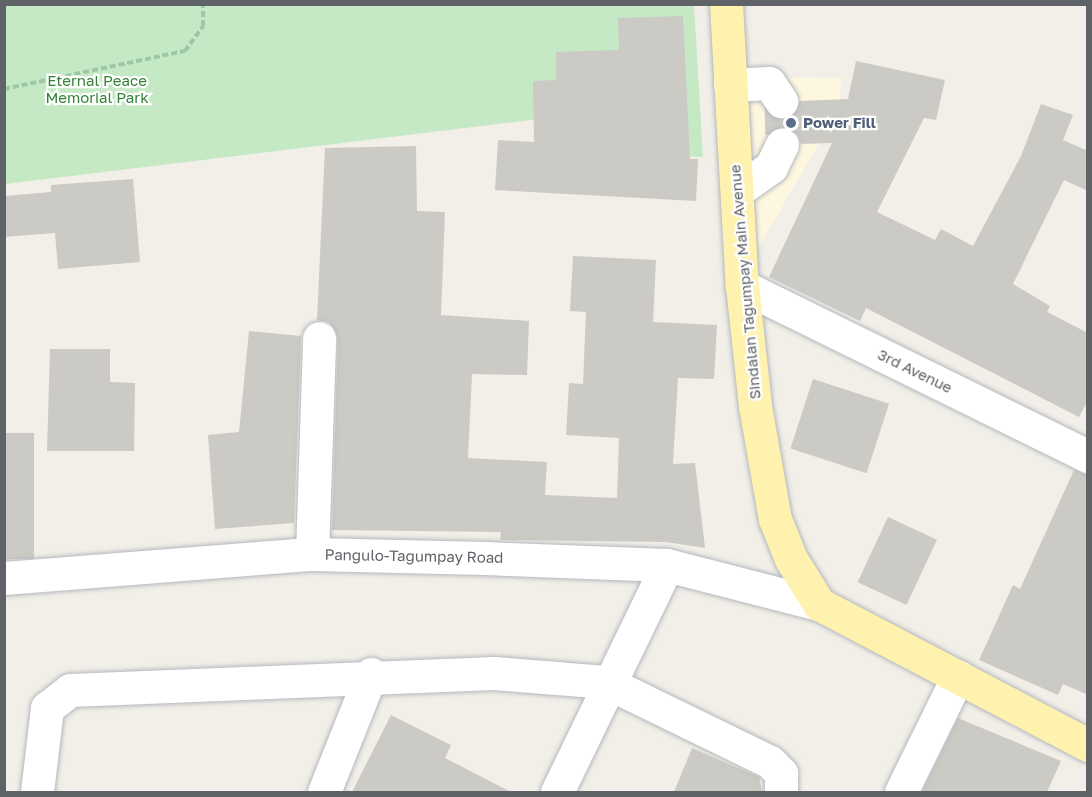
<!DOCTYPE html>
<style>
body{margin:0}
#map{position:relative;width:1092px;height:797px;overflow:hidden;background:#f1efe8;font-family:"Golos Text",sans-serif}
div>[style]{position:absolute}
[style*='--x']{left:calc(var(--x)*1px);top:calc(var(--y)*1px);width:calc(var(--w)*1px);rotate:calc(var(--a)*1deg)}
.commercial>*{inset:0;background:#fef7e0}
.green>*{inset:0;background:#c5e8c5}
.building>*{inset:0;background:#cccac5;transform-origin:0 0}
.minor-tunnel>*{height:33px;margin-top:-16.5px;transform-origin:0;background:repeating-linear-gradient(90deg,#ccccc8 0 33px,transparent 0 49px)}
.path>*{height:4px;margin-top:-2px;transform-origin:0;background:repeating-linear-gradient(90deg,#9cc7a9 0 6px,transparent 0 9px)}
.roads{filter:drop-shadow(0 0 2px #b5b8bc) drop-shadow(0 0 2px #b5b8bc)}
.minor>*{height:33px;margin:-16.5px;padding:0 16.5px;transform-origin:16.5px;border-radius:16.5px;background:#fff}
.major>*{height:33px;margin:-16.5px;padding:0 16.5px;transform-origin:16.5px;border-radius:16.5px;background:#fff2af}
.dots>*{width:16px;height:16px;translate:-50% -50%;box-sizing:border-box;border:3px solid #fff;border-radius:50%}
span{translate:-50% -50%;white-space:nowrap;text-align:center;line-height:1.15;-webkit-text-stroke:4.5px #fff;paint-order:stroke}
.park-label{font-size:15px;color:#348238}
.service-label{font-size:15px;color:#4e5e75;font-weight:700}
.left{translate:0 -50%;text-align:left}
.street-label{font-size:15px;color:#5f6368}
.frame{position:absolute;inset:0;border:6px solid #5f6368;pointer-events:none}
</style>
<div id="map">
<div class="commercial">
<i style="clip-path:polygon(749px 77px,841px 78px,840px 107px,757px 250px)"></i>
</div>
<div class="green">
<i style="clip-path:polygon(4px 5px,694px 5px,703px 157px,583px 153px,548px 118px,5px 184px)"></i>
</div>
<div class="building">
<i style="clip-path:polygon(683px 16px,690px 159px,698px 159px,696px 201px,495px 190px,498px 140px,534px 142px,533px 81px,556px 80px,556px 52px,619px 50px,618px 18px)"></i>
<i style="clip-path:polygon(856px 61px,945px 80px,936px 120px,924px 118px,877px 212px,935px 240px,941px 229px,973px 246px,1021px 156px,1041px 104px,1073px 115px,1063px 140px,1088px 151px,1088px 191px,1064px 180px,1013px 284px,1050px 306px,1047px 312px,1088px 333px,1088px 400px,1079px 417px,866px 308px,860px 321px,769px 277px,832px 143px,801px 144px,797px 133px,781px 125px,767px 133px,767px 113px,783px 120px,792px 116px,800px 101px,848px 99px)"></i>
<i style="clip-path:polygon(416px 146px,417px 211px,445px 212px,441px 315px,529px 321px,527px 375px,472px 374px,468px 458px,547px 462px,545px 495px,617px 498px,619px 438px,566px 435px,569px 383px,583px 384px,586px 312px,570px 311px,573px 256px,656px 260px,653px 322px,717px 325px,714px 379px,678px 378px,673px 464px,695px 463px,705px 548px,666px 542px,500px 540px,501px 532px,332px 530px,338px 339px,329px 322px,317px 320px,325px 148px)"></i>
<i style="clip-path:polygon(133px 179px,140px 262px,58px 269px,55px 233px,4px 237px,4px 196px,51px 192px,51px 185px)"></i>
<i style="clip-path:polygon(249px 331px,301px 336px,294px 523px,215px 529px,208px 435px,239px 432px)"></i>
<i style="clip-path:polygon(50px 349px,110px 349px,110px 382px,135px 383px,134px 451px,47px 451px)"></i>
<i style="left:813px;top:379px;width:80px;height:73px;rotate:18deg"></i>
<i style="left:4px;top:433px;width:30px;height:126px"></i>
<i style="clip-path:polygon(1074px 470px,1088px 474px,1088px 695px,1063px 684px,1058px 695px,979px 660px,1013px 585px,1020px 589px)"></i>
<i style="left:888px;top:517px;width:54px;height:72px;rotate:25deg"></i>
<i style="clip-path:polygon(391px 715px,451px 745px,445px 758px,511px 792px,352px 792px)"></i>
<i style="clip-path:polygon(958px 718px,1061px 761px,1047px 792px,922px 792px)"></i>
<i style="clip-path:polygon(692px 748px,759px 777px,762px 792px,674px 792px)"></i>
</div>
<div class="minor-tunnel">
<i style="--x:781;--y:101;--w:43;--a:88.7"></i>
</div>
<div class="path">
<i style="--x:4;--y:89;--w:185;--a:-11.9"></i>
<i style="--x:185;--y:51;--w:31;--a:-54"></i>
<i style="--x:203;--y:26;--w:22;--a:-90"></i>
</div>
<div class="roads">
<div class="minor">
<i style="--x:730;--y:85;--w:39;--a:-3"></i>
<i style="--x:769;--y:83;--w:22;--a:56"></i>
<i style="--x:737;--y:191;--w:42;--a:-35.2"></i>
<i style="--x:771;--y:167;--w:25;--a:-64"></i>
<i style="--x:742;--y:286;--w:386;--a:26.2"></i>
<i style="--x:312;--y:554;--w:216;--a:-88.1"></i>
<i style="--x:4;--y:578;--w:309;--a:-4.5"></i>
<i style="--x:312;--y:554;--w:173;--a:1.3"></i>
<i style="--x:485;--y:558;--w:182;--a:2.2"></i>
<i style="--x:667;--y:565;--w:157;--a:14.4"></i>
<i style="--x:37;--y:792;--w:85;--a:-83.2"></i>
<i style="--x:47;--y:708;--w:29;--a:-38"></i>
<i style="--x:70;--y:690;--w:424;--a:-2.3"></i>
<i style="--x:494;--y:673;--w:112;--a:4.6"></i>
<i style="--x:606;--y:682;--w:182;--a:26"></i>
<i style="--x:770;--y:762;--w:16;--a:45"></i>
<i style="--x:781;--y:773;--w:19;--a:90"></i>
<i style="--x:324;--y:792;--w:127;--a:-68.3"></i>
<i style="--x:557;--y:792;--w:252;--a:-64.1"></i>
<i style="--x:901;--y:792;--w:129;--a:-63.8"></i>
</div>
<div class="major">
<i style="--x:726;--y:4;--w:282;--a:86.8"></i>
<i style="--x:742;--y:286;--w:121;--a:83.8"></i>
<i style="--x:755;--y:406;--w:115;--a:80"></i>
<i style="--x:775;--y:519;--w:43;--a:68.2"></i>
<i style="--x:791;--y:559;--w:53;--a:58.1"></i>
<i style="--x:819;--y:604;--w:304;--a:27.7"></i>
</div>
</div>
<div class="dots">
<i style="left:791px;top:123px;background:#5c6f8a"></i>
</div>
<div class="park-label">
<span style="left:97px;top:89px">Eternal Peace<br>Memorial Park</span>
</div>
<div class="service-label">
<span class="left" style="left:803px;top:123px">Power Fill</span>
</div>
<div class="street-label">
<span style="left:745px;top:282px;rotate:-95deg">Sindalan Tagumpay Main Avenue</span>
<span style="left:915px;top:371px;rotate:26deg">3rd Avenue</span>
<span style="left:414px;top:556px;rotate:1deg">Pangulo-Tagumpay Road</span>
</div>
<div class="frame"></div>
</div>
